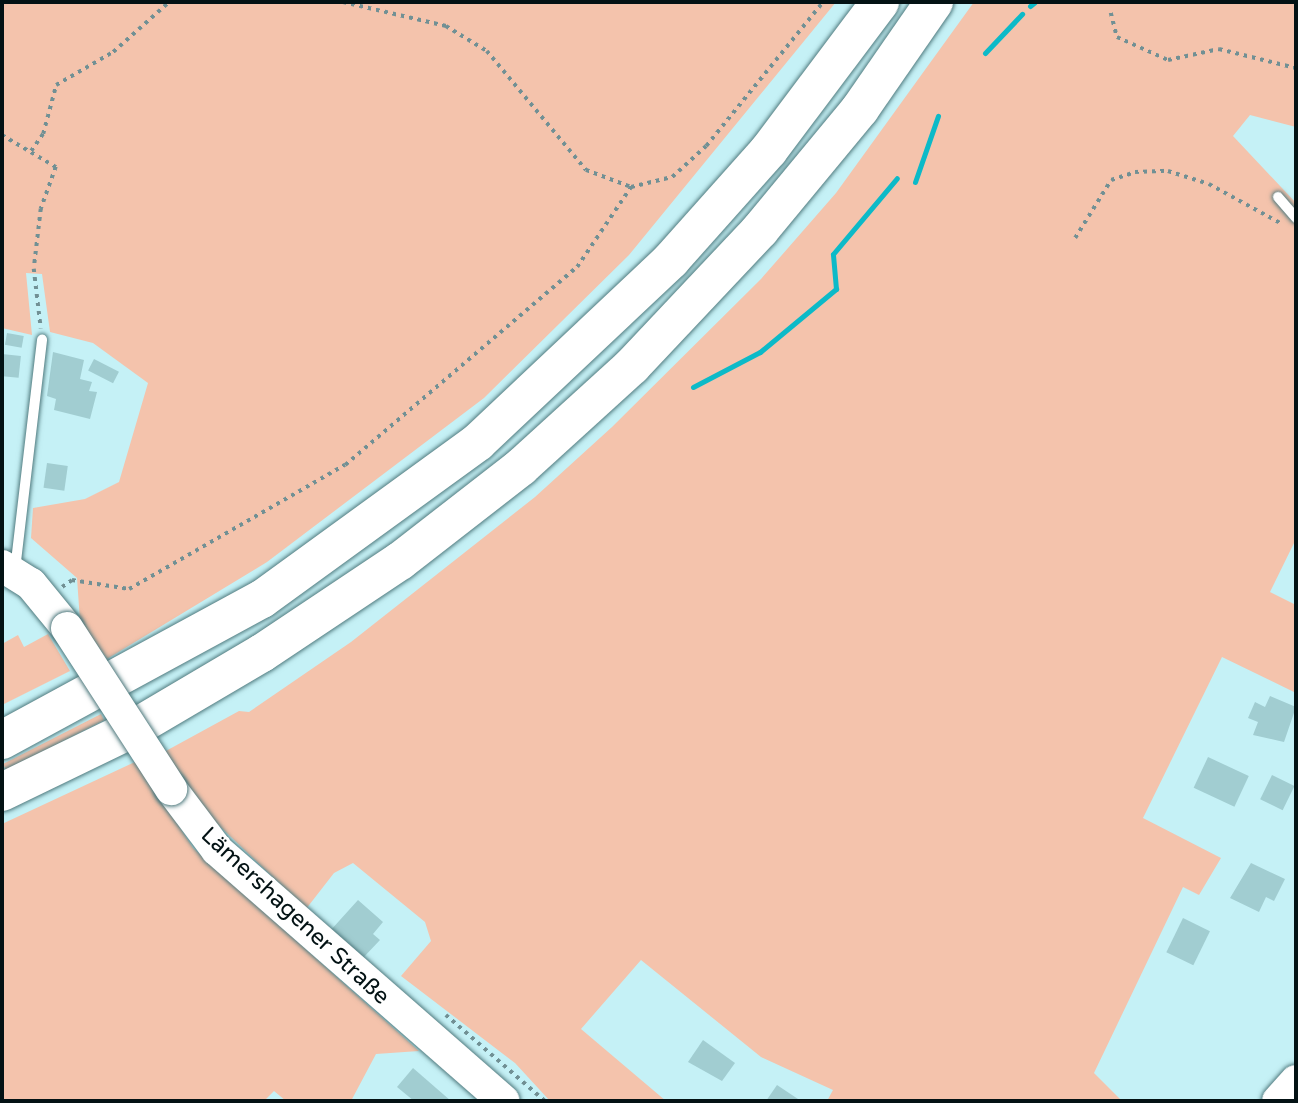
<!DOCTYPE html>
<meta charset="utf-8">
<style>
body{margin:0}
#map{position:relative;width:1298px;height:1103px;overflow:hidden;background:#c5f1f6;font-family:"Varela Round",sans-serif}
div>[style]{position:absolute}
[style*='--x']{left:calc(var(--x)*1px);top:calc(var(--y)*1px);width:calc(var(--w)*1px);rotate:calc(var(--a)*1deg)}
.green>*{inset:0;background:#f4c3ac;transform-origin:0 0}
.stream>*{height:5px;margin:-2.5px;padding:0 2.5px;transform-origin:2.5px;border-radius:2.5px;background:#0cbac8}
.building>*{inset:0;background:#a1cdd1;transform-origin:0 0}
.path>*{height:3.5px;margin-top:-1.75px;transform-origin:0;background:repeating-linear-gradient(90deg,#719094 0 3.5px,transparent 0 8.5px)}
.roads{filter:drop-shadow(0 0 2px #507a7e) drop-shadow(0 0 2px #507a7e)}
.lane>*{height:10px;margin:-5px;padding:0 5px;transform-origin:5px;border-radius:5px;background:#fff}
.secondary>*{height:32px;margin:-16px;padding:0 16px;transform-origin:16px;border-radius:16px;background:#fff}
.highway>*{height:38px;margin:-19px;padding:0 19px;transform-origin:19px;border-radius:19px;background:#fff}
.bridges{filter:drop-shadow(0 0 2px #507a7e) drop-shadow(0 0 2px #507a7e)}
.secondary-bridge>*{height:32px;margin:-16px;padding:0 16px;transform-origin:16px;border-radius:16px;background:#fff}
span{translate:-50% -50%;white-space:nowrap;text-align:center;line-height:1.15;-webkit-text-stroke:6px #fff;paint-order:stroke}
.street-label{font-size:23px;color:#031214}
.frame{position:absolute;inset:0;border:4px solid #031214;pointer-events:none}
</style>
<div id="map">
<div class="green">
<i style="clip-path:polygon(2px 2px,836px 2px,629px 255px,484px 398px,267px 562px,107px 659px,80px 621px,77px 578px,31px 538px,33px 508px,85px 499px,119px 482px,148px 383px,93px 343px,50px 332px,42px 274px,26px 273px,32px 335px,2px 328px)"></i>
<i style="clip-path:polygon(974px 2px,1296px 2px,1296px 127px,1250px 115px,1233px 136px,1296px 203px,1296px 539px,1270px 592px,1296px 605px,1296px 693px,1222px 657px,1143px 818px,1221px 858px,1199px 895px,1183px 887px,1094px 1073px,1122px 1101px,827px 1101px,833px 1090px,761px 1057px,641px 960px,581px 1029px,666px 1101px,550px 1101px,515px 1063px,401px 976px,431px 941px,425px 922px,353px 863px,334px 873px,306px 909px,206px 813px,164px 752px,239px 711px,249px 712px,351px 642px,535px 497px,612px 427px,761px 279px,836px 193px)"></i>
<i style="clip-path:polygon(48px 634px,70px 671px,2px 705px,2px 644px,18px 635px,24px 647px)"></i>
<i style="left:101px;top:714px;width:7px;height:110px;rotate:63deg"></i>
<i style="clip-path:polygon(137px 761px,193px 848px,419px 1051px,376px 1054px,351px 1101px,286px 1101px,274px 1091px,264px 1101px,2px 1101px,2px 824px)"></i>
</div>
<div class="stream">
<i style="--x:1030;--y:6;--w:6;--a:-39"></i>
<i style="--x:985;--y:53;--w:54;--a:-46.5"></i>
<i style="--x:915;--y:182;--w:70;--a:-70.8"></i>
<i style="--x:693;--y:387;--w:76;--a:-27.6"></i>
<i style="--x:760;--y:352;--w:99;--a:-39.7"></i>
<i style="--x:836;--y:289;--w:35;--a:-95"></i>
<i style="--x:833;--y:254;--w:99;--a:-49.9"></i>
</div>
<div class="building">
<i style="left:7px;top:333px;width:17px;height:12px;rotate:10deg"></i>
<i style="clip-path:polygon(53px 352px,84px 360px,80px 379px,92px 382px,89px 391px,97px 392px,90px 419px,54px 410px,56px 399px,47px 396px)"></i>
<i style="left:2px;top:354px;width:19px;height:22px;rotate:6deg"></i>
<i style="left:94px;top:359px;width:28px;height:13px;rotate:27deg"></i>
<i style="left:47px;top:463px;width:21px;height:25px;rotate:8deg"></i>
<i style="clip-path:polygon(1270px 696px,1296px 707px,1284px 742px,1253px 735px,1258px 722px,1248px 718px,1255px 702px,1265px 707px)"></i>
<i style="left:1208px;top:757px;width:45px;height:34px;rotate:25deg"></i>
<i style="left:1272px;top:775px;width:25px;height:27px;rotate:26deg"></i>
<i style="clip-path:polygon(1251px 863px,1285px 879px,1274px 901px,1266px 897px,1259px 912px,1230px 898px)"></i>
<i style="clip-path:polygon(358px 900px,383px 922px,373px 934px,380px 940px,362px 959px,330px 931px)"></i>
<i style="left:1183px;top:918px;width:30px;height:38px;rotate:26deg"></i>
<i style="clip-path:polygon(703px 1040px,735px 1063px,722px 1081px,688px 1062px)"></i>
<i style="clip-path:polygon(413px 1068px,451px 1101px,414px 1101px,397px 1087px)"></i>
<i style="clip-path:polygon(777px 1085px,801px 1101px,766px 1101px)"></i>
</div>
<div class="path">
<i style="--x:343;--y:2;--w:106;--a:13.1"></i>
<i style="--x:446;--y:26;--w:48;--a:31.4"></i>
<i style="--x:487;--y:51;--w:155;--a:50.2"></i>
<i style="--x:586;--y:170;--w:48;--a:20.7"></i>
<i style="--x:631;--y:187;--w:42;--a:-13.7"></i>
<i style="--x:672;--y:177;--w:46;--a:-42.4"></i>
<i style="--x:706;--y:146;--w:186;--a:-50.9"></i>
<i style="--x:1111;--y:13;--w:25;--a:76"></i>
<i style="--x:1117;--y:37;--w:56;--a:24.3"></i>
<i style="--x:1168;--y:60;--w:52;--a:-12.2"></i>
<i style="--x:1219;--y:49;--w:79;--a:13.9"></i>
<i style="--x:2;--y:135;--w:63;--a:30.7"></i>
<i style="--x:56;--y:167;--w:45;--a:109.7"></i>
<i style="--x:41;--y:209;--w:60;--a:96.7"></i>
<i style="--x:34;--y:269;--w:60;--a:83.3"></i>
<i style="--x:31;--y:151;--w:21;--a:-55"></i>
<i style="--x:43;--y:134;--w:51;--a:-75.1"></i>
<i style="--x:56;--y:85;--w:66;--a:-30.1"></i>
<i style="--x:113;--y:52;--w:75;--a:-41.8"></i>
<i style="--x:1075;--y:238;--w:68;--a:-58.2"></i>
<i style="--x:1111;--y:180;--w:25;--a:-18"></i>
<i style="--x:1135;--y:172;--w:33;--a:-2"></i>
<i style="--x:1168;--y:171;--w:43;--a:17.6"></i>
<i style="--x:1209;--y:184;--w:83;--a:28.7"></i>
<i style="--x:62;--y:587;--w:12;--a:-35"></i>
<i style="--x:72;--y:580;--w:58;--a:9"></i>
<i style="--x:129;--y:589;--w:249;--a:-29.9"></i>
<i style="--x:345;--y:465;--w:305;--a:-40.5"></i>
<i style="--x:577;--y:267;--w:97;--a:-56"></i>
<i style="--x:446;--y:1015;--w:131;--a:41"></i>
</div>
<div class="roads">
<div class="lane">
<i style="--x:1278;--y:197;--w:28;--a:49"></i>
<i style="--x:15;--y:570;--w:232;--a:-83.3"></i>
</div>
<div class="secondary">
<i style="--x:2;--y:566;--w:34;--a:32"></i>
<i style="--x:31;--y:584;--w:57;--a:50.7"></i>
<i style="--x:171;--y:789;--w:76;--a:53"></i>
<i style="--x:217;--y:850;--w:381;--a:41.2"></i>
<i style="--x:1278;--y:1101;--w:27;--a:-48"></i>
</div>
<div class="highway">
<i style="--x:2;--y:740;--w:296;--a:-28.5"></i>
<i style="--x:262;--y:599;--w:267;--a:-36"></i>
<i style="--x:478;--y:442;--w:265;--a:-43.3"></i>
<i style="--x:671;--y:260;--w:147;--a:-48.3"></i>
<i style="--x:769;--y:150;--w:185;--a:-53.1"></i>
<i style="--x:2;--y:792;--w:151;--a:-25.9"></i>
<i style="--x:138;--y:726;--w:144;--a:-30.5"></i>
<i style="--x:262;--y:653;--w:166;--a:-33.7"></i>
<i style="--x:400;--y:561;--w:153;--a:-37.8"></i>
<i style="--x:521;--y:467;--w:150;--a:-42.3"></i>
<i style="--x:632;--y:366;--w:187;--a:-46.7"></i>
<i style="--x:760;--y:230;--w:157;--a:-50.4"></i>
<i style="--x:860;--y:109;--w:130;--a:-55.3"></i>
</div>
</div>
<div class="bridges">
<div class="secondary-bridge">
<i style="--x:67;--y:628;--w:192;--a:57.1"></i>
</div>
</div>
<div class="street-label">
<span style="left:295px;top:916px;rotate:43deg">Lämershagener Straße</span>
</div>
<div class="frame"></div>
</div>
